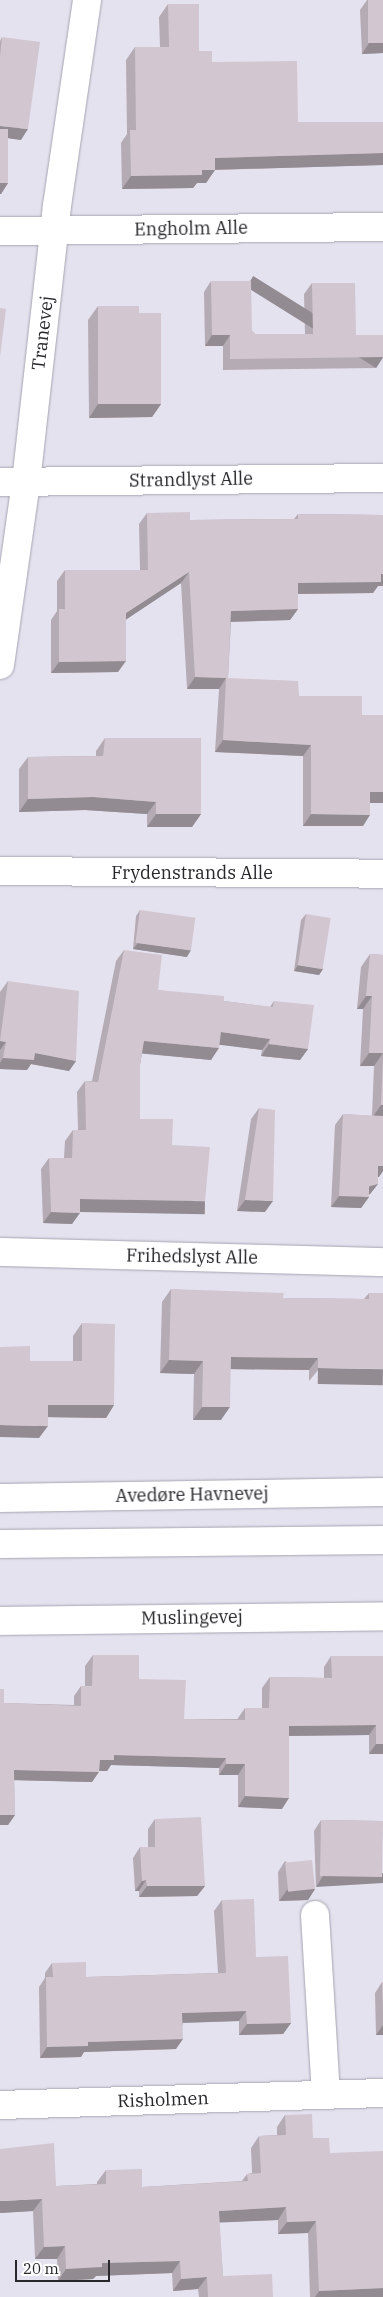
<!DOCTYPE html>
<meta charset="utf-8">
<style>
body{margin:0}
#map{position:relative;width:383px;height:2297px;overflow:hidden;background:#e5e2f0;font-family:"IBM Plex Serif",serif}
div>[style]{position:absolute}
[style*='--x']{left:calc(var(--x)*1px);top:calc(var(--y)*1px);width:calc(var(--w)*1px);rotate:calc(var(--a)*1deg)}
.roads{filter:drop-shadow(0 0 1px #a6a4b0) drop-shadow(0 0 1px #a6a4b0)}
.street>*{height:28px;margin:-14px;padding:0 14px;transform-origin:14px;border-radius:14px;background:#fff}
.secondary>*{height:28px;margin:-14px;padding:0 14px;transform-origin:14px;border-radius:14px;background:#fff}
.wall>*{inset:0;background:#b5abb4}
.shaded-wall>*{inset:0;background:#938b92;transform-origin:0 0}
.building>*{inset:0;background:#d2c7d1;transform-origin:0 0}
span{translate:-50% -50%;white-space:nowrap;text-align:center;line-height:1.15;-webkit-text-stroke:4px #fff;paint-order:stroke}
.street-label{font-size:18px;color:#27262b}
.scale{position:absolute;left:15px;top:2260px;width:95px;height:22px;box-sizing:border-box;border:2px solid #27262b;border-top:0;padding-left:6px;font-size:15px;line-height:18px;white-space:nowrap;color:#27262b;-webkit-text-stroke:4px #fff;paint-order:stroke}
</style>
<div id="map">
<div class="roads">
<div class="street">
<i style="--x:0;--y:231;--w:383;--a:-0.6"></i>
<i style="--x:0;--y:482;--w:383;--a:-0.6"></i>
<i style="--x:0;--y:665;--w:185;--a:-81.9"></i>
<i style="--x:26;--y:482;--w:278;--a:-83.6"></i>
<i style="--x:57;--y:206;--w:208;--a:-81.7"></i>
<i style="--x:0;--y:871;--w:383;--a:0.4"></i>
<i style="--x:0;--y:1252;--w:383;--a:1.5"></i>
<i style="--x:0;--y:1621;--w:383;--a:-0.7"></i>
<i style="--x:315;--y:1915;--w:180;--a:86.5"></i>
<i style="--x:0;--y:2105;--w:383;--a:-1.8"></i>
</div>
<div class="secondary">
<i style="--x:0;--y:1498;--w:383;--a:-0.9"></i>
<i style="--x:0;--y:1544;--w:383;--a:-0.6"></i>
</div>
</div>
<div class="wall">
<i style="clip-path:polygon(367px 0,383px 0,383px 53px,362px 54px,360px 10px)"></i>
<i style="clip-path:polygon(168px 4px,199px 51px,212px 62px,298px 122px,383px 122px,383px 165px,215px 170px,206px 183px,197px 183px,193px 188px,122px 189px,121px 143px,127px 134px,126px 60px,135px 47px,160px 47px,159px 17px)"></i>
<i style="clip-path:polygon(2px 37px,21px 140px,8px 138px,8px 183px,1px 194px,0 194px,0 41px)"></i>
<i style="clip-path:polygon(211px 281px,252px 331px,255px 334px,305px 334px,304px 294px,312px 283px,356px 335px,383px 335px,383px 358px,376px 368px,223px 370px,223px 346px,205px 346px,204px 292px)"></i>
<i style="clip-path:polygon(98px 306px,139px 313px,161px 404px,152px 417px,89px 418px,88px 320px)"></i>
<i style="clip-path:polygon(147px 513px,190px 520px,294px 519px,298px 514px,383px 515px,383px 586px,378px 586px,373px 593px,298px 594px,298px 609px,290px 620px,231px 622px,228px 678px,299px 696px,362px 715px,383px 715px,383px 803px,370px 803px,363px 826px,303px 826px,303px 756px,215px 752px,219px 689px,187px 689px,181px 583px,126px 619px,118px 672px,51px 673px,51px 620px,57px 611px,57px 581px,65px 570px,140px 570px,139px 524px)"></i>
<i style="clip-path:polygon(105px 738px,201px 814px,192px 827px,147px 827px,147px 814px,85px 810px,19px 812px,19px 769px,28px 757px,96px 756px,96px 751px)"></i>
<i style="clip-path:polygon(140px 910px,187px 957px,133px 949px,136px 916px)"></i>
<i style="clip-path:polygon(306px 914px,323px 969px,319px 975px,294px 971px,301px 920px)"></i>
<i style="clip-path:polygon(124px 950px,158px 990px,224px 1001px,270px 1007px,274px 1001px,308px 1049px,300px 1060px,261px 1056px,262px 1050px,220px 1044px,211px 1060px,142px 1053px,140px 1065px,140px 1119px,172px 1145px,197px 1212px,80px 1210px,72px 1224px,43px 1223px,41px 1169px,49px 1158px,64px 1158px,65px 1141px,73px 1130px,78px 1130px,77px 1092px,85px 1081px,92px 1081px,116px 961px)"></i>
<i style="clip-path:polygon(370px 954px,383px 955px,383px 1171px,378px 1177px,378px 1184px,370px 1194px,369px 1195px,369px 1197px,361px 1208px,331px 1207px,335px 1125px,343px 1114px,372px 1116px,374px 1066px,360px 1066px,363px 1009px,357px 1009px,361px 967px)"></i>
<i style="clip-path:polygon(8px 981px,76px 1061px,69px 1071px,31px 1064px,27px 1070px,0 1069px,0 992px)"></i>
<i style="clip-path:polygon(259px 1108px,265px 1212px,237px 1211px,251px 1119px)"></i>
<i style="clip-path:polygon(171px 1289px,283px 1298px,364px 1299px,369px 1293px,383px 1293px,309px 1381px,309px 1370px,230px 1369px,221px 1420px,193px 1420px,194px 1374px,160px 1373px,162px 1302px)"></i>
<i style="clip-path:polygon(82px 1323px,114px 1405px,106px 1418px,48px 1417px,39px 1438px,30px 1361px,73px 1361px,73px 1336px)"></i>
<i style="clip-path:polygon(93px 1655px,139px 1679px,184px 1719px,238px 1719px,238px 1718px,245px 1708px,262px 1708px,262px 1688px,270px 1677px,324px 1678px,324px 1667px,331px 1656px,383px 1656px,383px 1754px,369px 1754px,369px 1735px,289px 1736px,282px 1809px,238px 1807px,238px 1775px,219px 1775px,219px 1768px,111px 1765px,107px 1771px,99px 1771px,92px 1782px,14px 1780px,15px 1815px,8px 1825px,0 1825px,0 1689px,4px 1703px,74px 1705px,74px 1696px,81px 1686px,85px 1686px,85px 1666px)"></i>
<i style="clip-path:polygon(155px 1819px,205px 1886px,197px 1896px,139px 1897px,139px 1891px,135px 1891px,133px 1858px,140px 1847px,148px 1847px,148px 1829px)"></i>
<i style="clip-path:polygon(321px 1820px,383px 1821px,316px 1887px,314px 1831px)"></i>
<i style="clip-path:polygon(285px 1861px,315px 1889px,308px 1900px,279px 1901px,278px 1872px)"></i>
<i style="clip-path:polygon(222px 1900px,256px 1957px,291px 2023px,283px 2034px,239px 2035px,239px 2021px,183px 2023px,176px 2049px,84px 2052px,81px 2057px,40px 2058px,39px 1987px,45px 1978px,45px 1973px,52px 1963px,86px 1977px,218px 1973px,214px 1911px)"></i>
<i style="clip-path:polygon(382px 1982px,383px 1982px,383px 2035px,376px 2035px,375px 1993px)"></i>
<i style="clip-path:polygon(285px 2115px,330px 2153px,383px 2297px,310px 2297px,308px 2233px,278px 2234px,278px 2220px,219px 2222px,223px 2276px,273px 2297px,199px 2297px,198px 2289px,173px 2291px,172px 2273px,96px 2276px,93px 2279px,58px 2281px,57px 2259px,35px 2259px,33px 2211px,0 2213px,56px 2186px,97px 2184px,97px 2182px,106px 2170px,142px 2187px,242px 2181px,247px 2174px,252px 2173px,251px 2148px,259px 2136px,277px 2135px,277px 2127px)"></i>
</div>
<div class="shaded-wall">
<i style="clip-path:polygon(383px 42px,383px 53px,362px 54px,369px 43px)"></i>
<i style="clip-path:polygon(0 126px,28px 129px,21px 140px,0 137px)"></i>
<i style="clip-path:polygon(383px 153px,383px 165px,206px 170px,215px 170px,206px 183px,197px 183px,193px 188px,122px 189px,131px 176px,202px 170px,215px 158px)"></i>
<i style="clip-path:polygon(0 183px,8px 183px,1px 194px,0 194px)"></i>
<i style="clip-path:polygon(212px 335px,230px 335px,223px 346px,205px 346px)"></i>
<i style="left:383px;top:357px;width:13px;height:153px;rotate:122deg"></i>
<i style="clip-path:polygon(98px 404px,161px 404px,152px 417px,89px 418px)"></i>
<i style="clip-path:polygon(189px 572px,181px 583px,118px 625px,126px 613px)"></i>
<i style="clip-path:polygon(383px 574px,383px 586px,378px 586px,373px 593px,290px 594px,298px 583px)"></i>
<i style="clip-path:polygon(298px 609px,290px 620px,223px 622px,231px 611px)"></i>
<i style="clip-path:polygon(126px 661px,118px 672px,51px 673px,59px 662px)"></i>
<i style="clip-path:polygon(195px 677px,226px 678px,219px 689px,187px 689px)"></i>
<i style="clip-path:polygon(223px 740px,311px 745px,303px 756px,215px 752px)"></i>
<i style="clip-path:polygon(370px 792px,383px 792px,383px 803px,363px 803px)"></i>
<i style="clip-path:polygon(93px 797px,156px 802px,147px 814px,85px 810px,19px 812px,28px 799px)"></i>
<i style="clip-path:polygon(156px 814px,201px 814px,192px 827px,147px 827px)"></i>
<i style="clip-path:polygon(311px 814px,370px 815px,363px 826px,303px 826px)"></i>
<i style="clip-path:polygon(138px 943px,191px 950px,187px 957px,133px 949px)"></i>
<i style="clip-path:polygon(298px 965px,323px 969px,319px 975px,294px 971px)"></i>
<i style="clip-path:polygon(366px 996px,372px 996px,363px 1009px,357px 1009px)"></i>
<i style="clip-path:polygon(221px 1032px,270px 1039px,262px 1050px,213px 1044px)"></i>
<i style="clip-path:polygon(0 1041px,6px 1042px,0 1050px)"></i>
<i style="clip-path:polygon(144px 1041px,219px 1048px,211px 1060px,136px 1053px)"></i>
<i style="clip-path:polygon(269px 1044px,308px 1049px,300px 1060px,261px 1056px)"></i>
<i style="clip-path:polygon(35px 1053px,76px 1061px,69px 1071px,31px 1064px,27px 1070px,0 1069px,0 1063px,3px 1058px)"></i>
<i style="clip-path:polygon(369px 1053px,383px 1053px,374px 1066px,360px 1066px)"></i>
<i style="clip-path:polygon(381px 1105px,383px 1105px,383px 1119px,372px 1118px)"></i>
<i style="clip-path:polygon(378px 1166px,383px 1166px,383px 1171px,379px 1177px,371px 1177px)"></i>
<i style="clip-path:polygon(378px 1184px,370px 1194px,362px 1197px,369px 1197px,361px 1208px,331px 1207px,339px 1196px)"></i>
<i style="left:80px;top:1199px;width:125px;height:13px;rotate:1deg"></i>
<i style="clip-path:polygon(245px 1200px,273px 1201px,265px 1212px,237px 1211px)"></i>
<i style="clip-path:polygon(51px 1212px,80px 1213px,72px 1224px,43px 1223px)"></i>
<i style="clip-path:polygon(231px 1357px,318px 1358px,309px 1370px,222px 1369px)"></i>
<i style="clip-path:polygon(169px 1360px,203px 1361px,194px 1374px,160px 1373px)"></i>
<i style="left:318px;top:1368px;width:65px;height:16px;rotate:1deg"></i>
<i style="clip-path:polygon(48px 1405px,114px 1405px,106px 1418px,39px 1417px)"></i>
<i style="clip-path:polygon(202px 1407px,230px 1407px,221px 1420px,193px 1420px)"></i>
<i style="clip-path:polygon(0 1425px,48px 1426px,39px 1438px,0 1437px)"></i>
<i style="clip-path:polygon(376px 1725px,369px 1735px,282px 1736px,289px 1726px)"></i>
<i style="clip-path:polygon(376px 1744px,383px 1744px,383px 1754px,369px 1754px)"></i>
<i style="clip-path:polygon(114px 1755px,226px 1758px,219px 1768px,111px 1765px,107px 1771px,92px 1771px,100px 1760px)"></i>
<i style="clip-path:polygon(226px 1764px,245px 1764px,238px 1775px,219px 1775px)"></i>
<i style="clip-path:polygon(14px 1770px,99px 1772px,92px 1782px,7px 1780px)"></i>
<i style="clip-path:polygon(245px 1796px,289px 1798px,282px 1809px,238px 1807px)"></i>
<i style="clip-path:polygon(0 1815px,15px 1815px,8px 1825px,0 1825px)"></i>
<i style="clip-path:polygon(383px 1873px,383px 1883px,316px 1887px,323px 1876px)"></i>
<i style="clip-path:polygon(146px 1880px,139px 1891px,135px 1891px,142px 1881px)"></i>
<i style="clip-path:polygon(147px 1886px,205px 1886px,197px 1896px,139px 1897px)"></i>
<i style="clip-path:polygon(315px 1889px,308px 1900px,279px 1901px,287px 1890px)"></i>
<i style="clip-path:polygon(246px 2011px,239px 2021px,175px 2023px,182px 2013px)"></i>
<i style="clip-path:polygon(291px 2023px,283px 2034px,239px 2035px,247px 2024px)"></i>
<i style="clip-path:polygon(383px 2025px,383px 2035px,376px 2035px)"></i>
<i style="clip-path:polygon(183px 2039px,176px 2049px,84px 2052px,81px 2057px,40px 2058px,47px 2047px,88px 2042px)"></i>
<i style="clip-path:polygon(42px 2199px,33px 2211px,0 2213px,0 2201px)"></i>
<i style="clip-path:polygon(286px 2207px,278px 2220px,210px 2223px,219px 2211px)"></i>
<i style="clip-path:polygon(316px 2221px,308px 2233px,278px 2234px,287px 2222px)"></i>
<i style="clip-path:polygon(65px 2246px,57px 2259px,35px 2259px,44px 2247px)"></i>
<i style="clip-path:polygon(180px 2261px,172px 2273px,96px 2276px,93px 2279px,58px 2281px,66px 2269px,102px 2263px)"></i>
<i style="clip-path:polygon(207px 2277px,198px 2289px,173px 2291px,181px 2279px)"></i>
<i style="clip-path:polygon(383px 2288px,383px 2297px,315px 2297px,319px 2291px)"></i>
</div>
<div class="building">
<i style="left:368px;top:0;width:15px;height:43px"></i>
<i style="clip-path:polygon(168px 4px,199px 4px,199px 51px,212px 51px,212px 62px,297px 61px,298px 122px,383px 122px,383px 153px,215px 158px,215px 170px,202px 170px,202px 175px,131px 176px,130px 130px,136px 130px,135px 47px,169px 47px)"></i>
<i style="clip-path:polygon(2px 37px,40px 42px,28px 129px,0 126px,0 57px)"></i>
<i style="left:0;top:129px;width:8px;height:54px"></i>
<i style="clip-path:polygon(211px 281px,251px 281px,252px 331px,255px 334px,313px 334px,312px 283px,355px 283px,356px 335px,383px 335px,383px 357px,230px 359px,230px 335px,212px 335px)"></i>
<i style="clip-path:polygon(98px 306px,139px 306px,139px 313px,161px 313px,161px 404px,98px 404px)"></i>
<i style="clip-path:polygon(0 308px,6px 309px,0 357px)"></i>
<i style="clip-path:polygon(190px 512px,190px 520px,298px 519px,298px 514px,383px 515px,383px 574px,381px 574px,381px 582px,298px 583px,298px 609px,231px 611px,228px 678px,298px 681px,299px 696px,362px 696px,362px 715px,383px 715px,383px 792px,370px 792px,370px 815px,311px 814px,311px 745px,223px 740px,226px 678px,195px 677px,189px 572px,126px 613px,126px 661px,59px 662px,59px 609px,65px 609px,65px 570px,148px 570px,147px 513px)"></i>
<i style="clip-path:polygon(105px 738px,201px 738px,201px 814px,156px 814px,156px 802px,93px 797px,28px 799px,28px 757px,103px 756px)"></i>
<i style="left:140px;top:910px;width:56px;height:33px;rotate:8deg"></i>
<i style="left:306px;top:914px;width:25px;height:52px;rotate:9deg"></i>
<i style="clip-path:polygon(124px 950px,162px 955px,158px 990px,224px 996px,224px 1001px,273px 1007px,274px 1001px,314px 1005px,308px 1049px,269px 1044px,270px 1039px,221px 1032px,219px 1048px,144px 1041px,140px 1065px,140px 1119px,173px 1119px,172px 1145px,210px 1147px,205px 1201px,80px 1199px,80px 1213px,51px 1212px,49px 1158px,72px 1158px,73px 1130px,86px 1130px,85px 1081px,98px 1082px)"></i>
<i style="clip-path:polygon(370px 954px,383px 955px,383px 1053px,369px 1053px,372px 996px,366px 996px)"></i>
<i style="clip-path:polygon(8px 981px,79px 991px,76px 1061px,35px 1053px,34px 1060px,3px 1058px,6px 1042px,0 1041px)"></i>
<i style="clip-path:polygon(383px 1058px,383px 1105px,381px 1105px)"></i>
<i style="clip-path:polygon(259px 1108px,275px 1110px,273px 1201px,245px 1200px)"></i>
<i style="clip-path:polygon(343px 1114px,383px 1116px,383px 1166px,378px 1166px,378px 1184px,369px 1186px,369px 1197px,339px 1196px)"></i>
<i style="clip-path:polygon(171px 1289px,284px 1293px,283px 1298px,369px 1299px,369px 1293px,383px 1293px,383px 1369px,318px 1368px,318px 1358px,231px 1357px,230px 1407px,202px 1407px,203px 1361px,169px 1360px)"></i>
<i style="clip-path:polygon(82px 1323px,115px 1324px,114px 1405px,48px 1405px,48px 1426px,0 1425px,0 1347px,30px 1346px,30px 1361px,82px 1361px)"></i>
<i style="clip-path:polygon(93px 1655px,139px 1655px,139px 1679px,186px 1680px,184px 1719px,245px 1720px,245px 1708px,269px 1708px,270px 1677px,332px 1678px,331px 1656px,383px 1656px,383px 1744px,376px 1744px,376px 1725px,289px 1726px,289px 1798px,245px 1796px,245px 1764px,226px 1764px,226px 1758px,114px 1755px,114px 1760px,100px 1760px,99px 1772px,14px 1770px,15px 1815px,0 1815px,0 1689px,4px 1689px,4px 1703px,81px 1706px,81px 1686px,92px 1686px)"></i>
<i style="clip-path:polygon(201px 1817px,205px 1886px,147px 1886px,146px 1880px,142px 1881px,140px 1847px,155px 1847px,155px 1819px)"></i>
<i style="left:321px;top:1820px;width:62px;height:56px;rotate:1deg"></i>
<i style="left:312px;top:1860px;width:29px;height:27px;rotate:84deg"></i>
<i style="clip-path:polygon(254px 1899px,256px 1957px,288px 1956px,291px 2023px,247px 2024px,246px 2011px,182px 2013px,183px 2039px,88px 2042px,88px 2046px,47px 2047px,46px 1977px,53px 1977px,52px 1963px,86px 1962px,86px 1977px,226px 1973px,222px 1900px)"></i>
<i style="clip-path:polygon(382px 1982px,383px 1982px,383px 2014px)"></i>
<i style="clip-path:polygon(312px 2114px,313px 2138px,329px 2138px,330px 2153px,383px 2151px,383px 2288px,319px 2291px,316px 2221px,287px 2222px,286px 2207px,219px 2211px,223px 2276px,272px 2274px,273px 2297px,208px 2297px,207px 2277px,181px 2279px,180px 2261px,102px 2263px,102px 2267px,66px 2269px,65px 2246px,44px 2247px,42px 2199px,0 2201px,0 2149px,54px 2143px,56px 2186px,106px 2184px,106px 2170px,142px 2169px,142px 2187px,248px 2181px,247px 2174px,261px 2173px,259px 2136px,286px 2135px,285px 2115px)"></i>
</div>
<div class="street-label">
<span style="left:191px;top:229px;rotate:-1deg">Engholm Alle</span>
<span style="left:43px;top:333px;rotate:-83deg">Tranevej</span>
<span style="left:191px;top:480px;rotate:-1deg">Strandlyst Alle</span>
<span style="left:192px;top:873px">Frydenstrands Alle</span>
<span style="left:192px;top:1257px;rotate:1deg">Frihedslyst Alle</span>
<span style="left:192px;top:1495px;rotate:-1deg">Avedøre Havnevej</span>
<span style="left:192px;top:1618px;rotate:-1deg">Muslingevej</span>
<span style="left:163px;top:2100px;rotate:-2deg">Risholmen</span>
</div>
<div class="scale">20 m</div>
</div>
